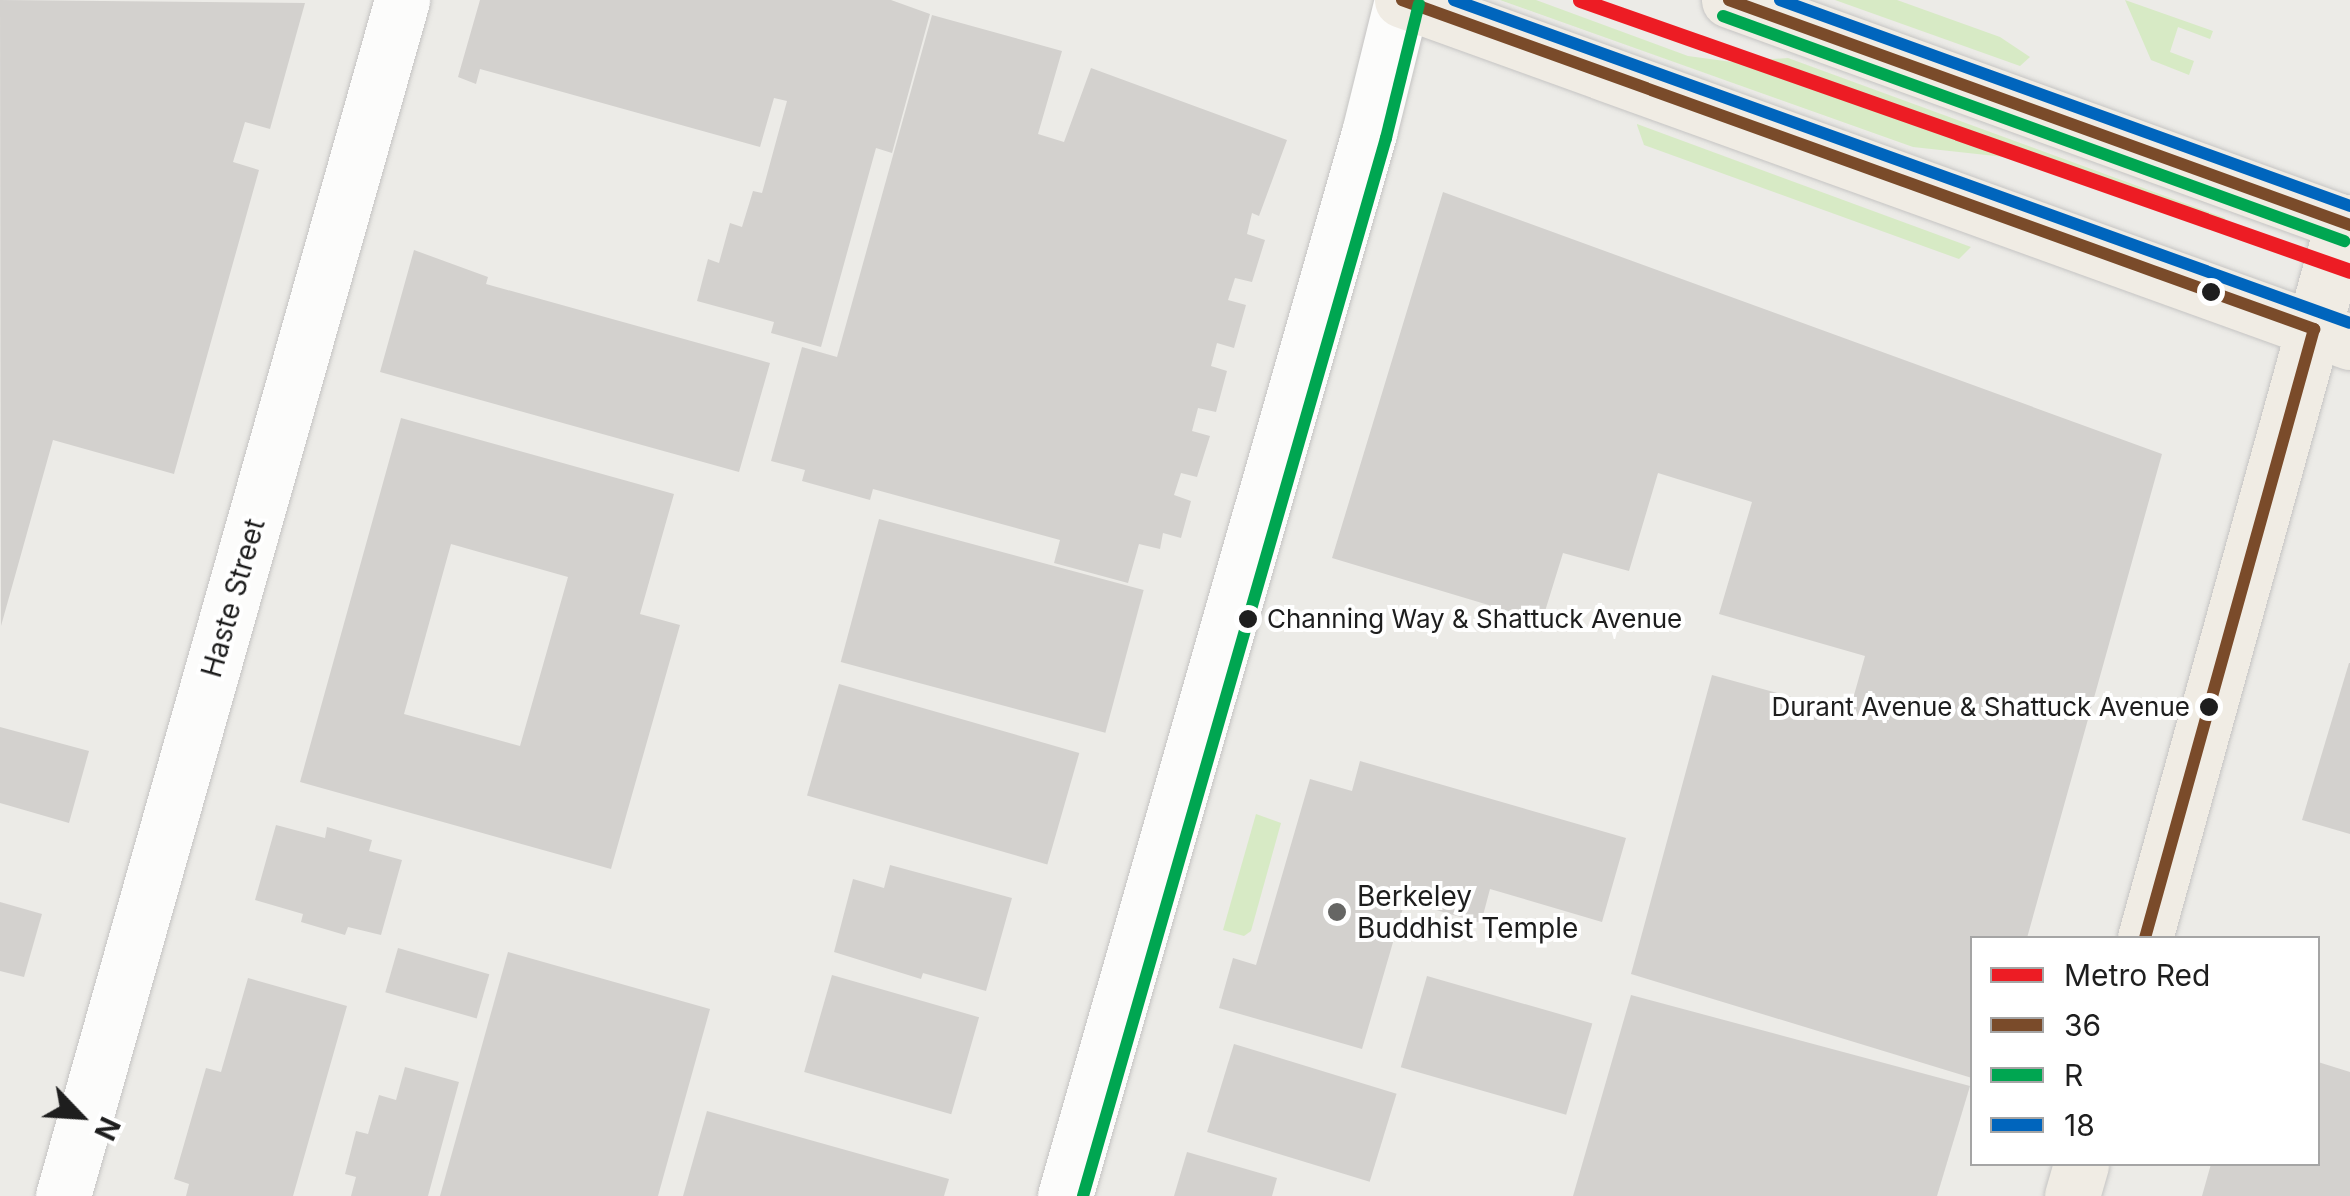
<!DOCTYPE html>
<style>
body{margin:0}
#map{position:relative;width:2350px;height:1196px;overflow:hidden;background:#ecebe7;font-family:Inter,sans-serif}
div>[style]{position:absolute}
[style*='--x']{left:calc(var(--x)*1px);top:calc(var(--y)*1px);width:calc(var(--w)*1px);rotate:calc(var(--a)*1deg)}
.grass>*{inset:0;background:#d7eac5}
.building>*{inset:0;background:#d3d1ce;transform-origin:0 0}
.roads{filter:drop-shadow(0 0 2px #c5c4c3) drop-shadow(0 0 2px #c5c4c3)}
.minor>*{height:55px;margin:-27.5px;padding:0 27.5px;transform-origin:27.5px;border-radius:27.5px;background:#fcfcfb}
.major>*{height:55px;margin:-27.5px;padding:0 27.5px;transform-origin:27.5px;border-radius:27.5px;background:#f0ece4}
.bus-1>*{height:12px;margin:-6px;padding:0 6px;transform-origin:6px;border-radius:6px;background:#7a4b2a}
.bus-2>*{height:12px;margin:-6px;padding:0 6px;transform-origin:6px;border-radius:6px;background:#00a651}
.bus-3>*{height:12px;margin:-6px;padding:0 6px;transform-origin:6px;border-radius:6px;background:#0065bd}
.metro-1>*{height:15px;margin:-7.5px;padding:0 7.5px;transform-origin:7.5px;border-radius:7.5px;background:#ed1c24}
.dots>*{width:28px;height:28px;translate:-50% -50%;box-sizing:border-box;border:5px solid #fff;border-radius:50%}
span{translate:-50% -50%;white-space:nowrap;text-align:center;line-height:1.15;-webkit-text-stroke:8px #fff;paint-order:stroke}
.bus-label{font-size:26px;color:#1e1e1e}
.left{translate:0 -50%;text-align:left}
.right{translate:-100% -50%;text-align:right}
.street-label{font-size:28px;color:#1e1e1e}
.poi-label{font-size:28px;color:#1e1e1e}
.legend{position:absolute;left:1970px;top:936px;width:350px;height:230px;box-sizing:border-box;background:#fff;border:2px solid #a5a5a5;margin:0;padding:12px 18px;list-style:none;font-size:30px;color:#1e1e1e}
.legend li{display:flex;align-items:center;gap:20px;height:50px}
.legend b{width:50px;border:2px solid #a5a5a5}
.north{position:absolute;left:30px;top:1066px;width:100px;height:100px;-webkit-text-stroke:8px #fff;paint-order:stroke;rotate:115deg;font-size:28px;font-weight:700;line-height:40px;text-align:center;color:#1e1e1e}
.north::after{content:'';display:block;margin:auto;width:35px;height:45px;background:#1e1e1e;clip-path:polygon(50% 0,100% 100%,50% 72%,0 100%)}
</style>
<div id="map">
<div class="grass">
<i style="clip-path:polygon(1500px 0,1536px 0,1688px 56px,1732px 62px,1788px 58px,2225px 218px,2221px 229px,2032px 160px,1913px 147px)"></i>
<i style="clip-path:polygon(1835px 0,1897px 0,2000px 37px,2030px 57px,2020px 66px)"></i>
<i style="clip-path:polygon(2125px 0,2213px 31px,2210px 39px,2178px 27px,2170px 52px,2194px 61px,2189px 75px,2151px 60px)"></i>
<i style="clip-path:polygon(1637px 125px,1637px 124px,1971px 247px,1959px 259px,1644px 145px)"></i>
<i style="clip-path:polygon(1256px 814px,1281px 823px,1251px 931px,1244px 936px,1223px 930px)"></i>
</div>
<div class="building">
<i style="clip-path:polygon(0 0,305px 3px,270px 129px,245px 122px,233px 162px,259px 170px,174px 474px,53px 440px,1px 626px)"></i>
<i style="clip-path:polygon(480px 0,891px 0,930px 14px,892px 153px,876px 148px,821px 347px,771px 333px,774px 322px,697px 301px,708px 259px,719px 263px,730px 223px,742px 227px,753px 191px,762px 193px,787px 101px,774px 98px,760px 147px,480px 69px,476px 84px,458px 77px)"></i>
<i style="clip-path:polygon(932px 15px,1062px 51px,1038px 134px,1064px 142px,1091px 68px,1287px 140px,1259px 216px,1252px 213px,1247px 234px,1265px 240px,1252px 282px,1235px 278px,1228px 300px,1246px 305px,1234px 348px,1217px 343px,1211px 366px,1227px 371px,1216px 412px,1198px 408px,1192px 431px,1210px 436px,1197px 477px,1181px 473px,1174px 495px,1191px 501px,1181px 538px,1163px 533px,1160px 549px,1139px 544px,1128px 583px,1054px 563px,1060px 540px,873px 489px,870px 500px,802px 481px,805px 470px,771px 461px,802px 347px,837px 357px)"></i>
<i style="clip-path:polygon(1443px 192px,2162px 454px,2027px 938px,1972px 938px,1972px 1078px,1631px 974px,1712px 675px,1849px 713px,1865px 656px,1719px 614px,1752px 502px,1658px 473px,1629px 571px,1563px 553px,1542px 621px,1332px 558px)"></i>
<i style="clip-path:polygon(414px 250px,488px 277px,486px 284px,770px 363px,739px 472px,380px 372px)"></i>
<i style="clip-path:polygon(evenodd,401px 418px,674px 494px,640px 614px,680px 625px,611px 869px,300px 782px,401px 418px,451px 544px,568px 577px,520px 746px,404px 714px,451px 544px)"></i>
<i style="left:879px;top:519px;width:274px;height:148px;rotate:15deg"></i>
<i style="clip-path:polygon(2349px 663px,2350px 663px,2350px 834px,2302px 820px)"></i>
<i style="left:839px;top:684px;width:250px;height:116px;rotate:16deg"></i>
<i style="clip-path:polygon(0 727px,89px 751px,69px 823px,0 803px)"></i>
<i style="clip-path:polygon(1360px 761px,1626px 838px,1602px 922px,1490px 889px,1481px 923px,1405px 901px,1362px 1049px,1219px 1008px,1233px 958px,1256px 965px,1310px 779px,1352px 791px)"></i>
<i style="clip-path:polygon(276px 825px,325px 838px,327px 827px,372px 840px,369px 851px,402px 860px,381px 935px,348px 927px,345px 935px,301px 922px,303px 914px,255px 900px)"></i>
<i style="clip-path:polygon(890px 865px,1012px 898px,986px 991px,923px 973px,921px 979px,834px 952px,853px 879px,884px 888px)"></i>
<i style="clip-path:polygon(0 902px,42px 914px,24px 977px,0 971px)"></i>
<i style="left:398px;top:948px;width:95px;height:46px;rotate:16deg"></i>
<i style="clip-path:polygon(508px 952px,710px 1009px,658px 1196px,440px 1196px)"></i>
<i style="left:832px;top:975px;width:153px;height:101px;rotate:16deg"></i>
<i style="left:1427px;top:976px;width:172px;height:95px;rotate:16deg"></i>
<i style="clip-path:polygon(248px 978px,347px 1006px,293px 1196px,186px 1196px,189px 1184px,174px 1179px,206px 1068px,221px 1072px)"></i>
<i style="clip-path:polygon(1631px 995px,1970px 1086px,1937px 1196px,1573px 1196px)"></i>
<i style="left:1234px;top:1044px;width:170px;height:92px;rotate:17deg"></i>
<i style="clip-path:polygon(2318px 1062px,2350px 1072px,2350px 1196px,2202px 1196px,2211px 1164px,2318px 1164px)"></i>
<i style="clip-path:polygon(405px 1067px,459px 1082px,428px 1196px,351px 1196px,356px 1177px,345px 1174px,356px 1131px,368px 1134px,379px 1095px,396px 1100px)"></i>
<i style="clip-path:polygon(707px 1111px,949px 1179px,944px 1196px,683px 1196px)"></i>
<i style="clip-path:polygon(1187px 1152px,1277px 1178px,1272px 1196px,1174px 1196px)"></i>
</div>
<div class="roads">
<div class="minor">
<i style="--x:63;--y:1196;--w:1243;--a:-74.17"></i>
<i style="--x:1065;--y:1196;--w:1106;--a:-74.04"></i>
<i style="--x:1369;--y:133;--w:137;--a:-76.1"></i>
</div>
<div class="major">
<i style="--x:1402;--y:0;--w:1008;--a:19.84"></i>
<i style="--x:1729;--y:0;--w:661;--a:19.92"></i>
<i style="--x:2145;--y:938;--w:743;--a:-74.54"></i>
<i style="--x:2072;--y:1196;--w:33;--a:-74"></i>
</div>
</div>
<div class="bus-1">
<i style="--x:1402;--y:0;--w:970;--a:19.84"></i>
<i style="--x:2314;--y:329;--w:632;--a:105.51"></i>
<i style="--x:1729;--y:0;--w:661;--a:19.92"></i>
</div>
<div class="bus-2">
<i style="--x:1723;--y:16;--w:661;--a:19.92"></i>
<i style="--x:1083;--y:1196;--w:1101;--a:-74.02"></i>
<i style="--x:1386;--y:138;--w:138;--a:-76.2"></i>
</div>
<div class="bus-3">
<i style="--x:1454;--y:0;--w:952;--a:19.82"></i>
<i style="--x:1780;--y:0;--w:606;--a:19.87"></i>
</div>
<div class="metro-1">
<i style="--x:1580;--y:0;--w:816;--a:19.39"></i>
</div>
<div class="dots">
<i style="left:2211px;top:292px;background:#1e1e1e"></i>
<i style="left:1248px;top:619px;background:#1e1e1e"></i>
<i style="left:2209px;top:707px;background:#1e1e1e"></i>
<i style="left:1337px;top:912px;background:#666664"></i>
</div>
<div class="bus-label">
<span class="left" style="left:1267px;top:619px">Channing Way &amp; Shattuck Avenue</span>
<span class="right" style="left:2190px;top:707px">Durant Avenue &amp; Shattuck Avenue</span>
</div>
<div class="street-label">
<span style="left:233px;top:598px;rotate:-74deg">Haste Street</span>
</div>
<div class="poi-label">
<span class="left" style="left:1357px;top:912px">Berkeley<br>Buddhist Temple</span>
</div>
<ul class="legend">
<li><b style="height:12px;background:#ed1c24"></b>Metro Red</li>
<li><b style="height:12px;background:#7a4b2a"></b>36</li>
<li><b style="height:12px;background:#00a651"></b>R</li>
<li><b style="height:12px;background:#0065bd"></b>18</li>
</ul>
<div class="north">N</div>
</div>
